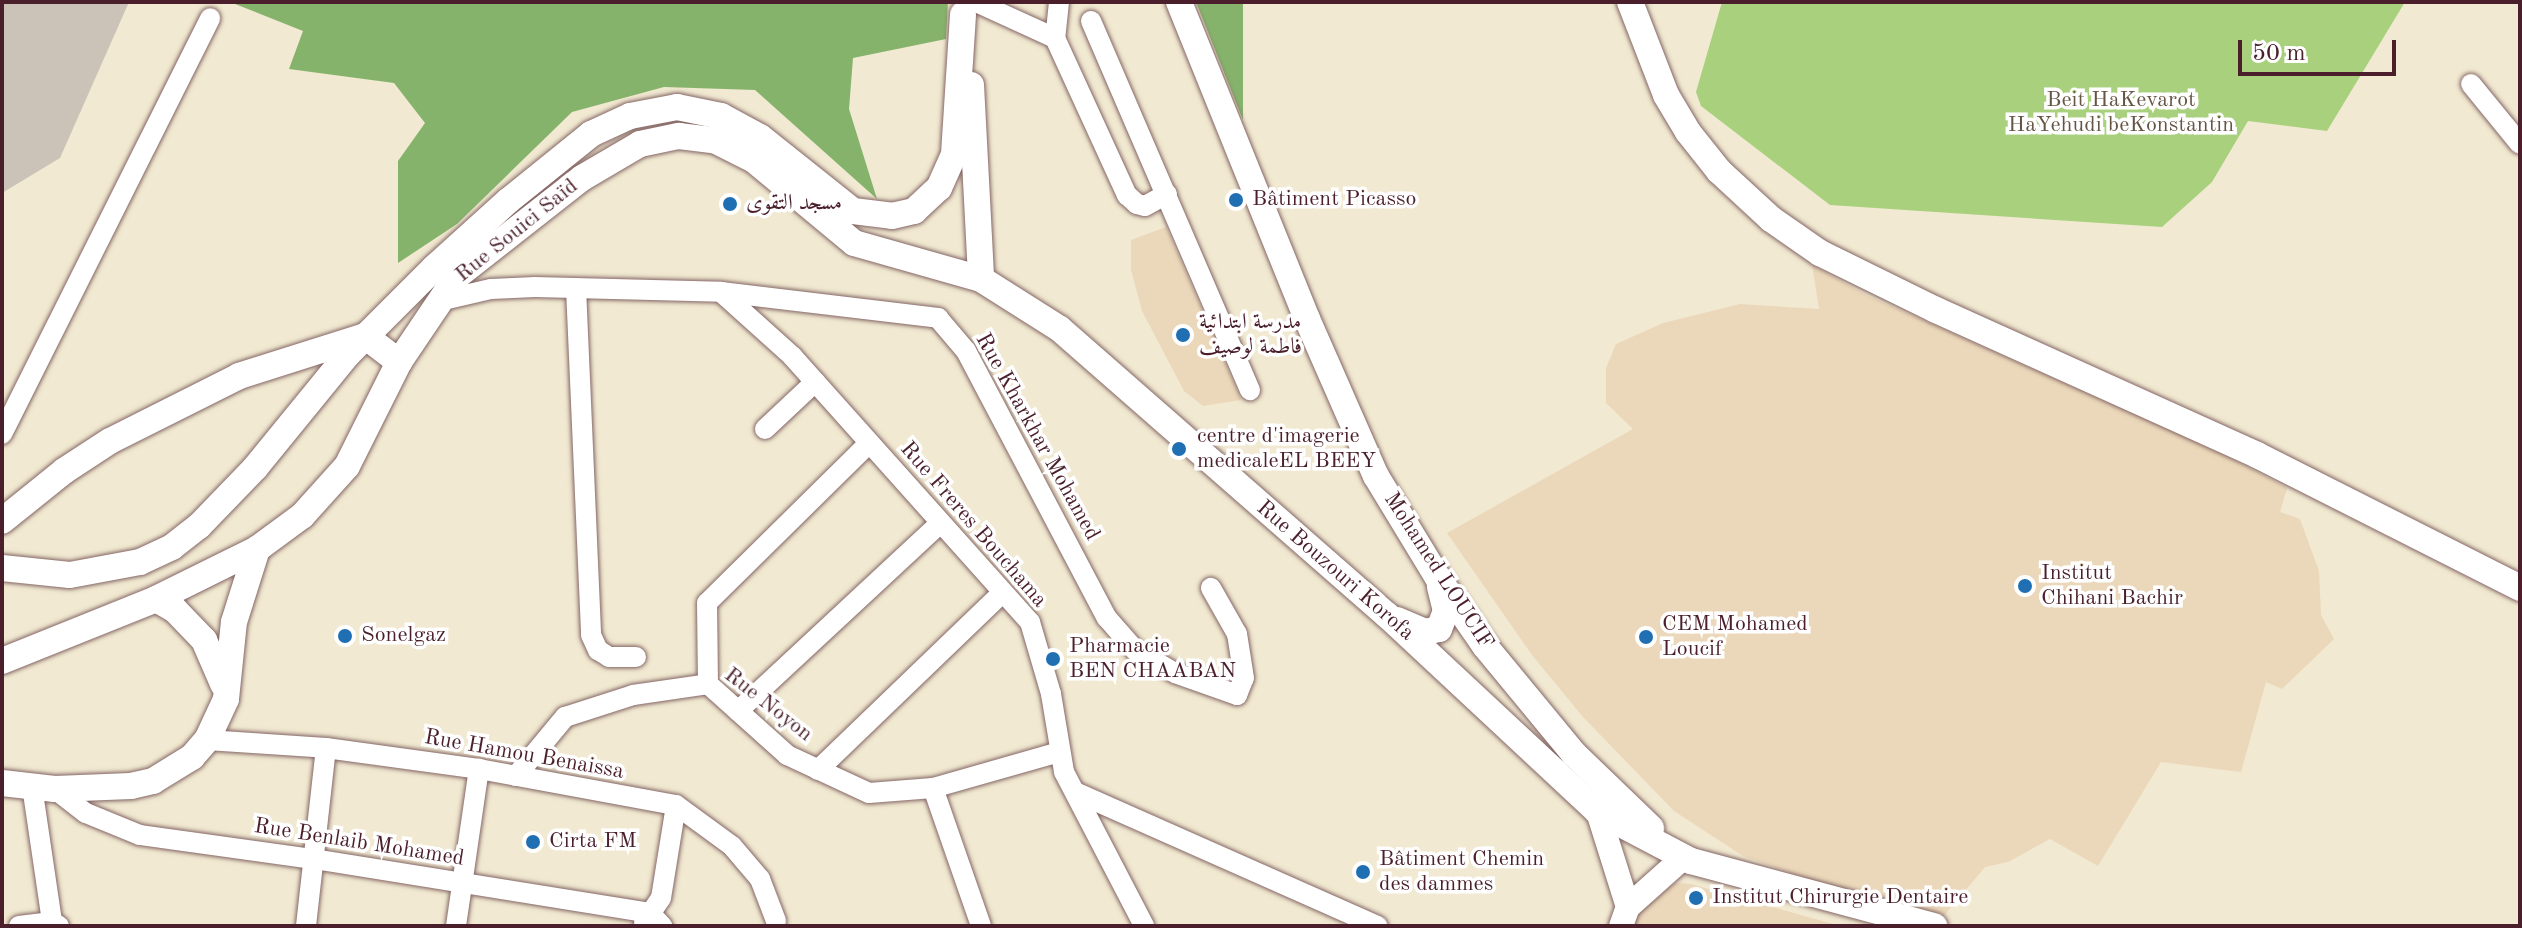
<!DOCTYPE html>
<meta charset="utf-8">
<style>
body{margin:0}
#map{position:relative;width:2522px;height:928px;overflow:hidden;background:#f1e9d1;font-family:"Old Standard TT",Amiri,serif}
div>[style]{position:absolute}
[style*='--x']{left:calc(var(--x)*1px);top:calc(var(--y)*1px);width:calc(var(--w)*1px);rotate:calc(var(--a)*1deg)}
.built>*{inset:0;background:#ebd8ba}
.industrial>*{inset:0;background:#cbc3b8}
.green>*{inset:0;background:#a9d17d}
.forest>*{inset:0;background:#86b36c}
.roads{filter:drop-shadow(0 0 2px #846665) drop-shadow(0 0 2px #846665)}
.minor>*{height:20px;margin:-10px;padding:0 10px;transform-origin:10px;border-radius:10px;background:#fff}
.tertiary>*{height:24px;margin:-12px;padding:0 12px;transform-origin:12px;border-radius:12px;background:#fff}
.secondary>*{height:26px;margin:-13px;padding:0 13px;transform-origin:13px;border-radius:13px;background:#fff}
.dots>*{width:22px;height:22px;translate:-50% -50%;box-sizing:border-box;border:4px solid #fff;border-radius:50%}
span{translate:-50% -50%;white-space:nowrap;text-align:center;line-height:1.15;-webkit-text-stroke:7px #fff;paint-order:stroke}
.park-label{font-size:22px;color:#665444}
.poi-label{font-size:22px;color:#4a1f2b}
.left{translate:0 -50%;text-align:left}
.street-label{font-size:22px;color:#4a1f2b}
.frame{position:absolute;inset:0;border:4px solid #4a1f2b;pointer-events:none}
.scale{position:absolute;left:2238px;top:40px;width:158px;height:36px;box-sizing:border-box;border:4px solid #4a1f2b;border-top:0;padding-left:10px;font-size:24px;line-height:28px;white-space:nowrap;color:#4a1f2b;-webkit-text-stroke:6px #fff;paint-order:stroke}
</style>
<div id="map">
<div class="built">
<i style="clip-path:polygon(1166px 227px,1241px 400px,1203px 406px,1184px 391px,1142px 311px,1131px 270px,1131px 240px)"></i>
<i style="clip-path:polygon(1812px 265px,1866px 295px,2216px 450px,2287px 488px,2280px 512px,2300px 519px,2319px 571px,2321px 615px,2334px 639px,2282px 689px,2266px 682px,2241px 772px,2161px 762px,2098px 866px,2050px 839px,2008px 862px,1985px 867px,1943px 917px,1807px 879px,1743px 856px,1674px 811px,1583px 717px,1532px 655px,1447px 533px,1633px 429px,1606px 403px,1606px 368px,1616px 344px,1663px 323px,1740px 304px,1819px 309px)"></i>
<i style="clip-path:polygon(1677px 883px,1691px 884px,1840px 926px,1633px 926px,1641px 908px,1660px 889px)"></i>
</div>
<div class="industrial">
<i style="clip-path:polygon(2px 2px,129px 2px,60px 158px,2px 193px)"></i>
</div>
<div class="green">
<i style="clip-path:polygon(1722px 2px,2405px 2px,2327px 131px,2248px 121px,2212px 182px,2162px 227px,1830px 205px,1701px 106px,1696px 92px)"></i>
</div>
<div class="forest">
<i style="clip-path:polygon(230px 2px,948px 2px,946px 39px,853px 58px,849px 109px,877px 199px,755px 90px,664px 87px,572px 112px,457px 224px,398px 263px,398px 161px,425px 123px,394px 83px,289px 69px,303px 31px)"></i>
<i style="clip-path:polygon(1196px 2px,1243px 2px,1243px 120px)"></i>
</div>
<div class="roads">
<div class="minor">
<i style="--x:976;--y:2;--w:87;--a:24.5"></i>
<i style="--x:1059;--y:2;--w:36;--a:96"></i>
<i style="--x:1055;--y:38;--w:173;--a:65.4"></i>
<i style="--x:1127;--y:195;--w:13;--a:42"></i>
<i style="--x:1137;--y:204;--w:8;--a:14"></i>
<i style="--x:1145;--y:206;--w:25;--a:-29"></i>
<i style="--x:1091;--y:21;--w:402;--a:66.7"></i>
<i style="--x:2471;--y:84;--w:77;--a:50.8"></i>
<i style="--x:576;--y:288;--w:347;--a:87.5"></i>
<i style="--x:591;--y:635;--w:17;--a:65"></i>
<i style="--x:598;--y:650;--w:13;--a:32"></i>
<i style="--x:609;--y:657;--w:27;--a:0"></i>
<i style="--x:721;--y:292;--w:96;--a:42"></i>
<i style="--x:792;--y:356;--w:357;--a:48.2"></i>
<i style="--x:1030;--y:622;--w:75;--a:73.7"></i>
<i style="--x:1051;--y:694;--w:79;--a:80.5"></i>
<i style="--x:1064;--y:772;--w:174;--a:62.5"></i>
<i style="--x:439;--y:301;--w:53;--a:-13"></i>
<i style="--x:491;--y:289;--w:44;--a:-2.6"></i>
<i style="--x:535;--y:287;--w:186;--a:1.5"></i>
<i style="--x:721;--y:292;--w:219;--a:6.8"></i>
<i style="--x:938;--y:318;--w:43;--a:49.7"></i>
<i style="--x:966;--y:351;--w:302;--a:62.2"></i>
<i style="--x:1107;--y:618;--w:43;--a:48.8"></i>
<i style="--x:1135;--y:650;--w:46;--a:29.9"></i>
<i style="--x:1175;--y:673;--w:66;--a:19.5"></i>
<i style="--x:1237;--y:695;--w:18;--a:-68"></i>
<i style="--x:1244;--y:678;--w:45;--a:-99"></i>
<i style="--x:1237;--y:634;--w:53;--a:-119.5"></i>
<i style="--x:765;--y:429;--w:69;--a:-43.2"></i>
<i style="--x:2;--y:434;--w:465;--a:-63.4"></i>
<i style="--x:708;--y:684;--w:106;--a:41.9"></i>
<i style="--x:787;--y:755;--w:90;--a:24.9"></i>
<i style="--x:869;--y:793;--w:64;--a:-4.5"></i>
<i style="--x:933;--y:788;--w:131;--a:-15.9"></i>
<i style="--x:708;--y:684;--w:81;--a:-90.7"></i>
<i style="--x:707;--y:603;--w:228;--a:-44.6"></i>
<i style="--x:738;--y:711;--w:276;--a:-42.9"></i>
<i style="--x:207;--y:740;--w:119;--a:3.8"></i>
<i style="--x:326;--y:748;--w:154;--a:7.8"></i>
<i style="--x:479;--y:769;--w:200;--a:10.4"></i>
<i style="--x:676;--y:805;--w:69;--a:36.2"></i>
<i style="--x:732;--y:846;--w:43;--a:49.7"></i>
<i style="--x:760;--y:879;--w:45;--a:69.1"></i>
<i style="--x:818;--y:770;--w:255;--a:-43.9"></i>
<i style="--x:516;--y:776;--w:77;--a:-50.3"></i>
<i style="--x:565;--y:717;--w:71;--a:-17.9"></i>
<i style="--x:633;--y:695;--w:76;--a:-8.3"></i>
<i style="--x:32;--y:786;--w:137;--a:81.6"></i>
<i style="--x:52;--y:922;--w:8;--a:30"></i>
<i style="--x:933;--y:788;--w:146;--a:70.8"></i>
<i style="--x:55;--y:789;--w:39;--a:38"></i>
<i style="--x:86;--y:813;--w:58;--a:22.2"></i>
<i style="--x:140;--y:835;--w:176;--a:7.9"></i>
<i style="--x:314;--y:859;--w:340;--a:9.1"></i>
<i style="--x:650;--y:913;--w:18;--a:47"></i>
<i style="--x:1075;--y:792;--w:331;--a:23.9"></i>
<i style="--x:644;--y:923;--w:30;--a:-56"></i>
<i style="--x:661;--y:898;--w:94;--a:-80.8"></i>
<i style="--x:19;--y:926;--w:33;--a:-7"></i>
<i style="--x:306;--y:926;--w:179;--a:-83.6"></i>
<i style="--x:456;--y:926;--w:159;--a:-81.7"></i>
</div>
<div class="tertiary">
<i style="--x:1598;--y:812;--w:100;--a:72.5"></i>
<i style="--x:1621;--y:926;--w:20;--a:-70"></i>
<i style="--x:1628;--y:907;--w:75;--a:-41.8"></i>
</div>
<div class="secondary">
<i style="--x:1179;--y:2;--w:342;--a:68"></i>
<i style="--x:1307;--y:319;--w:171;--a:66.3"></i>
<i style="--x:1376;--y:476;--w:119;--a:58.7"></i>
<i style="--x:1438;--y:578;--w:83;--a:55.3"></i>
<i style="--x:1485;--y:646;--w:140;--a:50.5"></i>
<i style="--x:1574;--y:754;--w:107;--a:43.9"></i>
<i style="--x:1630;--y:2;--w:100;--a:68.8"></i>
<i style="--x:1666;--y:95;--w:43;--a:59.3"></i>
<i style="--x:1688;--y:132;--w:50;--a:51.5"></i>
<i style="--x:1719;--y:171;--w:71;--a:42.7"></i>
<i style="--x:1771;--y:219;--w:60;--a:34.8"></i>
<i style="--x:1820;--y:253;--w:129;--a:26.2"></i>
<i style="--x:1936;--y:310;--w:352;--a:24.3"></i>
<i style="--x:2257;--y:455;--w:295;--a:26.8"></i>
<i style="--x:971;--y:85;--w:194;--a:87"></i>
<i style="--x:2;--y:521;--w:80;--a:-38.9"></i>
<i style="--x:64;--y:471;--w:55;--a:-33.1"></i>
<i style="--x:110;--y:441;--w:144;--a:-26.7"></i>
<i style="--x:239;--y:376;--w:132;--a:-17.6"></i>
<i style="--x:365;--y:336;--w:43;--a:37.4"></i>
<i style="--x:2;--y:568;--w:68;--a:5.9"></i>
<i style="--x:70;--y:575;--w:71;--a:-10.5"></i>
<i style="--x:140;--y:562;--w:35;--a:-25"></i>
<i style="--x:172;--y:547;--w:34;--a:-38"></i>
<i style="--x:199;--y:526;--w:81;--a:-46"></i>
<i style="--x:255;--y:468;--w:146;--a:-50.8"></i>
<i style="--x:347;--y:355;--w:123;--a:-45"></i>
<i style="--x:434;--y:268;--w:100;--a:-42.2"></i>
<i style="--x:508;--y:201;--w:107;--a:-38.9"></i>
<i style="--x:591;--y:134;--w:43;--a:-24.8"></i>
<i style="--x:630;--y:116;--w:48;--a:-10.8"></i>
<i style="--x:677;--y:107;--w:45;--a:11.6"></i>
<i style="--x:721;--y:116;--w:44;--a:28.3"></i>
<i style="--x:760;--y:137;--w:119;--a:38.5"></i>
<i style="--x:853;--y:211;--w:39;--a:7"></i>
<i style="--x:892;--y:216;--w:23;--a:-13"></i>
<i style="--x:914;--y:211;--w:34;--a:-43"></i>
<i style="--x:939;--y:188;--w:37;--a:-66"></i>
<i style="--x:954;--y:154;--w:140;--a:-86.3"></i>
<i style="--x:156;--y:599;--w:22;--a:30"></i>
<i style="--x:175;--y:610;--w:42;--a:46"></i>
<i style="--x:204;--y:640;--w:48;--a:66.6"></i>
<i style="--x:1397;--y:620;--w:30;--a:23"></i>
<i style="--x:1425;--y:632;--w:14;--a:-12"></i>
<i style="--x:1439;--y:629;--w:19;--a:-69"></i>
<i style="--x:1446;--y:611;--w:25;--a:-104"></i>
<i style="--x:2;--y:661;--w:166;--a:-21.9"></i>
<i style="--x:156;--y:599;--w:113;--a:-26.3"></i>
<i style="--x:257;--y:549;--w:56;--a:-36.3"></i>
<i style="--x:302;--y:516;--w:67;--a:-48"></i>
<i style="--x:347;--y:466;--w:116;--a:-63.4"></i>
<i style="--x:399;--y:362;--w:104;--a:-56"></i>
<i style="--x:457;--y:276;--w:159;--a:-38.1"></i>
<i style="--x:582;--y:178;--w:67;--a:-30.4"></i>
<i style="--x:640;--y:144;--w:40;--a:-12"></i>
<i style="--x:679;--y:136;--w:35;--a:7"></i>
<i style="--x:714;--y:140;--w:45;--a:26.6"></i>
<i style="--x:754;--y:160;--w:130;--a:39.7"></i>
<i style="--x:854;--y:243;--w:132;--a:15.8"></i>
<i style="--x:981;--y:279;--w:93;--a:32.3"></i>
<i style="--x:1060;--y:329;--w:434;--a:41.2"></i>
<i style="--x:1387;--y:615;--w:289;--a:43"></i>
<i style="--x:1598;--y:812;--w:105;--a:27.8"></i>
<i style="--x:1691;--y:861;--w:252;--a:15"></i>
<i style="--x:2;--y:783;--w:53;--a:6.5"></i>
<i style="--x:55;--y:789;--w:76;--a:-2.3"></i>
<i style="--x:131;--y:786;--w:23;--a:-13"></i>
<i style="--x:153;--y:781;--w:46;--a:-31.6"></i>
<i style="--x:192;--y:757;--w:23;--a:-49"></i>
<i style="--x:207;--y:740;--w:45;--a:-65.1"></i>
<i style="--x:226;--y:699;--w:77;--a:-84.1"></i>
<i style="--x:234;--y:622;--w:77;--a:-72.5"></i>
</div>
</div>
<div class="dots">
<i style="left:1236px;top:200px;background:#1f6fb2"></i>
<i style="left:730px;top:204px;background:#1f6fb2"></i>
<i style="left:1183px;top:335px;background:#1f6fb2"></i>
<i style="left:1179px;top:449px;background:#1f6fb2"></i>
<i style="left:2025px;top:586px;background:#1f6fb2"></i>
<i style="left:345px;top:636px;background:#1f6fb2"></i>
<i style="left:1646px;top:637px;background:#1f6fb2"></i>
<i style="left:1053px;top:659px;background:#1f6fb2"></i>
<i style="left:533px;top:842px;background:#1f6fb2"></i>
<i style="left:1363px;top:872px;background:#1f6fb2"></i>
<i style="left:1696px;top:898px;background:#1f6fb2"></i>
</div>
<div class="park-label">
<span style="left:2121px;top:113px">Beit HaKevarot<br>HaYehudi beKonstantin</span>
</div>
<div class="poi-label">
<span class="left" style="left:1252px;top:200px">Bâtiment Picasso</span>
<span class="left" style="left:746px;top:204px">مسجد التقوى</span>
<span class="left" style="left:1199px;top:335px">مدرسة ابتدائية<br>فاطمة لوصيف</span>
<span class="left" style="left:1197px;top:449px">centre d'imagerie<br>medicaleEL BEEY</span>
<span class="left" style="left:2041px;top:586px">Institut<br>Chihani Bachir</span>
<span class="left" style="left:1662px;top:637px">CEM Mohamed<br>Loucif</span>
<span class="left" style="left:361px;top:636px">Sonelgaz</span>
<span class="left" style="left:1069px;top:659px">Pharmacie<br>BEN CHAABAN</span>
<span class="left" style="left:549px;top:842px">Cirta FM</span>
<span class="left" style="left:1379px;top:872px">Bâtiment Chemin<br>des dammes</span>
<span class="left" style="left:1712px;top:898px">Institut Chirurgie Dentaire</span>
</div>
<div class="street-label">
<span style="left:517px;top:231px;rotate:-39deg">Rue Souici Saïd</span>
<span style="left:1037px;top:437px;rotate:61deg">Rue Kharkhar Mohamed</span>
<span style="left:973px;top:525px;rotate:49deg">Rue Freres Bouchama</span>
<span style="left:1335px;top:571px;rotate:41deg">Rue Bouzouri Korofa</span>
<span style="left:1438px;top:571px;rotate:57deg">Mohamed LOUCIF</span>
<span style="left:768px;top:705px;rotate:38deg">Rue Noyon</span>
<span style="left:524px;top:755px;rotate:10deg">Rue Hamou Benaissa</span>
<span style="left:359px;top:843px;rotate:9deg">Rue Benlaib Mohamed</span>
</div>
<div class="frame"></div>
<div class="scale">50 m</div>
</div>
